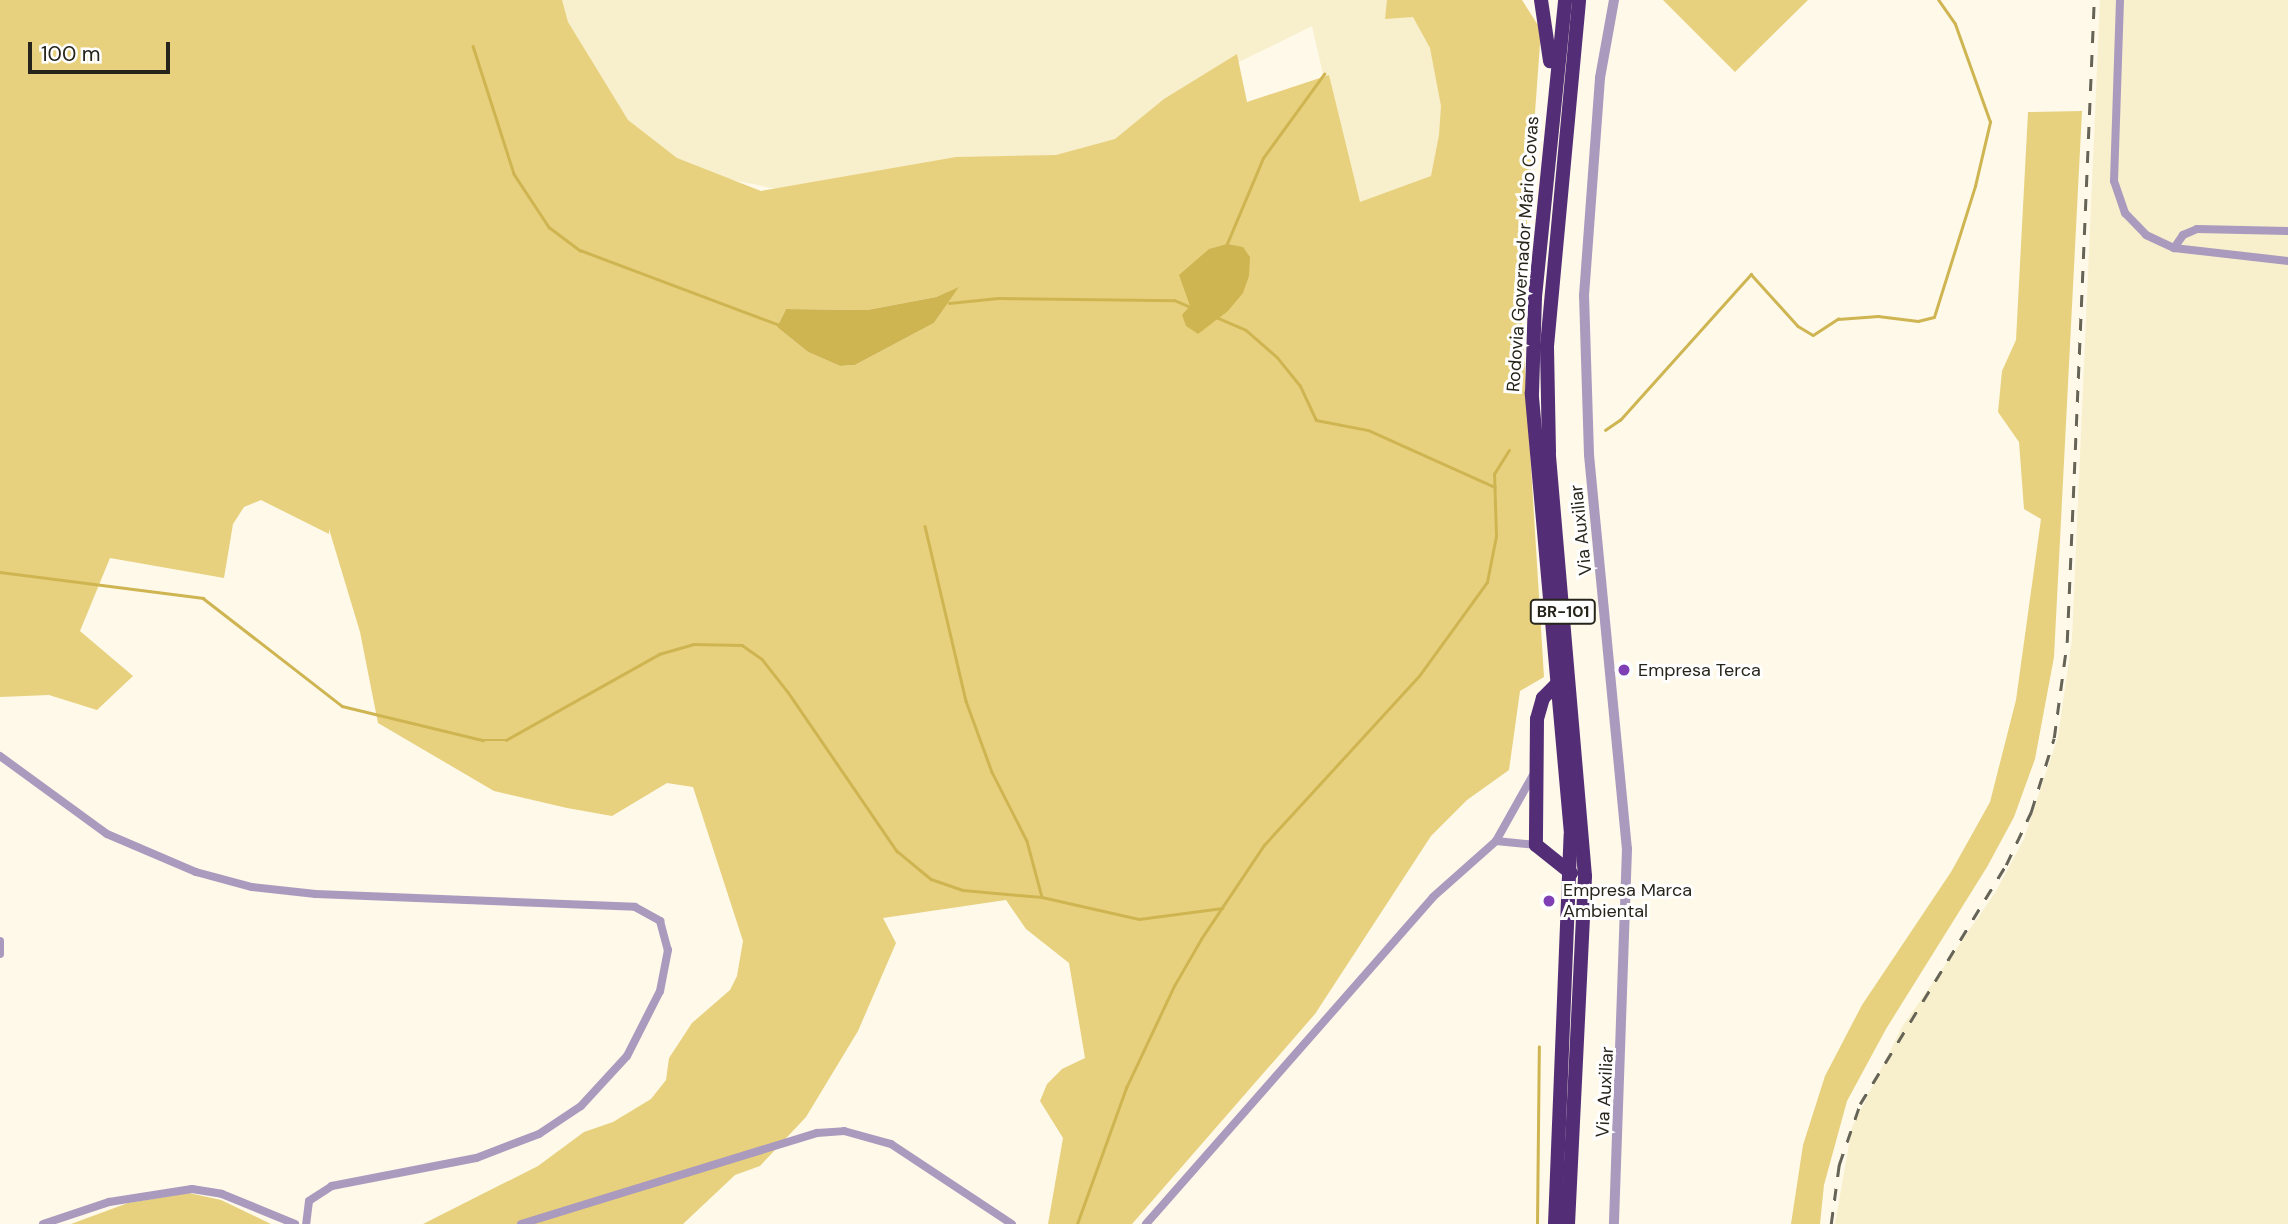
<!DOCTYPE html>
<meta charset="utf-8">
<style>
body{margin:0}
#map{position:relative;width:2288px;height:1224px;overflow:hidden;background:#fef9e9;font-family:"DM Sans",sans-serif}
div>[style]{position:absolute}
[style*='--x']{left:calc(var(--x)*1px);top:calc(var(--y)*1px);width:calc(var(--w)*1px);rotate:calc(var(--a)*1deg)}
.built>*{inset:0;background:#f8efcc}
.green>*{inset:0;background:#e8d17e}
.water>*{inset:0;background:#cfb552}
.stream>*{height:2.5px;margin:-1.25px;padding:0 1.25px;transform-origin:1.25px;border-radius:1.25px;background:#cfb552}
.minor>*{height:8px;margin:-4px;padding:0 4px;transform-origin:4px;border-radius:4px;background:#aa9abe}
.tertiary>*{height:10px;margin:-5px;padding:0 5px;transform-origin:5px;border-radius:5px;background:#aa9abe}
.motorway>*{height:14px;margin:-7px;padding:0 7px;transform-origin:7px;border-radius:7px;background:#532d76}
.rail>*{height:2.5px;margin-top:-1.25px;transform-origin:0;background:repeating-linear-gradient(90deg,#666357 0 12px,transparent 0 24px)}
.dots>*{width:19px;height:19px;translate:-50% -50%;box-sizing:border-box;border:4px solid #fff;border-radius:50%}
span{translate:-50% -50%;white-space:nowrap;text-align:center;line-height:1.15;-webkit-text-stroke:6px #fff;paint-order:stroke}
.shield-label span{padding:2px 5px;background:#fff;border:2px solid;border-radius:5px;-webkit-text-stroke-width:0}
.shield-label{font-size:16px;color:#27251b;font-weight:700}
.street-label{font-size:18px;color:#27251b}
.poi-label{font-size:18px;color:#27251b}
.left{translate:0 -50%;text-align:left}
.scale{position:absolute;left:28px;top:42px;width:142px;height:32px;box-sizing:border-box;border:4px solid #27251b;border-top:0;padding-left:9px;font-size:21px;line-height:24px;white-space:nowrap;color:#27251b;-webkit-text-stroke:5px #fff;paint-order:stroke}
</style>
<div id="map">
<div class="built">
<i style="clip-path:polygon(554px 0,1395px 0,1426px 6px,1449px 100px,1445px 194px,1355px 214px,1312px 26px,1182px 90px,1104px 153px,782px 190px,683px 170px,623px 122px)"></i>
<i style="clip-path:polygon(2100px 0,2288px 0,2288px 1224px,1835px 1224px,1852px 1127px,1902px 1027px,1995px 893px,2024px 839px,2058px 737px,2072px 639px)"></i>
</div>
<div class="green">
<i style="clip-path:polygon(evenodd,0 0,562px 0,568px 22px,628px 120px,677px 158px,761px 191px,956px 157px,1056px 155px,1115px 139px,1164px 99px,1237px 54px,1247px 102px,1329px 75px,1360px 202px,1431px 176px,1439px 135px,1441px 106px,1430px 48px,1413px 17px,1385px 19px,1387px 0,1522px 0,1541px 30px,1521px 306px,1544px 677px,1520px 691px,1509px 770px,1467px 800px,1431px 836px,1315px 1014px,1132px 1224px,1048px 1224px,1063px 1138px,1040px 1101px,1047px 1084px,1062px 1069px,1085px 1058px,1069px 963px,1026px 929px,1006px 900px,883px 918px,896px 943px,858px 1031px,806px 1117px,760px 1166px,735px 1175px,683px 1224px,423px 1224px,538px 1166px,584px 1132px,613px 1122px,651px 1099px,666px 1080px,669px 1058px,692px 1023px,730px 990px,737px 976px,743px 941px,693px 787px,667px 783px,612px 816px,567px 808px,494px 791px,378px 723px,360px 632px,329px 529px,329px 534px,261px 500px,244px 507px,233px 524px,224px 578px,110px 558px,80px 631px,133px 676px,97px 710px,49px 695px,0 697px,0 0,958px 288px,934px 323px,855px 365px,840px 366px,808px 352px,777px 327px,786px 309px,867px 310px,936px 297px,958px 288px)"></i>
<i style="clip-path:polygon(1663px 0,1808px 0,1735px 72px)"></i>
<i style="clip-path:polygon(2082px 111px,2054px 657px,2035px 759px,2014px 817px,1987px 867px,1886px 1029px,1847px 1101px,1824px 1185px,1820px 1224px,1791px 1224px,1803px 1145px,1825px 1076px,1862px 1005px,1951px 872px,1990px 802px,2016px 700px,2041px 519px,2024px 509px,2019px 442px,1998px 412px,2002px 371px,2016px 340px,2028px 112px)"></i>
<i style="clip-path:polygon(189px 1193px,221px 1200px,271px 1224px,71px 1224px,128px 1203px)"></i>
</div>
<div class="water">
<i style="clip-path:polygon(1227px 244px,1243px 247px,1250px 257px,1249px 276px,1243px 293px,1228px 311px,1198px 334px,1186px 326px,1182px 315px,1190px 306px,1179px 275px,1209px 249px)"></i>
<i style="clip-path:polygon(959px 287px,934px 323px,855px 365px,840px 366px,808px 352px,777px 327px,786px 309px,867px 310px,936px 297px)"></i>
</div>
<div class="stream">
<i style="--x:473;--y:46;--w:134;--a:72.2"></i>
<i style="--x:514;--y:174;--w:64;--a:56.6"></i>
<i style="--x:549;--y:227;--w:39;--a:37"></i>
<i style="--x:580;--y:250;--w:214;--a:20.6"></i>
<i style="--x:1226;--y:246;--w:95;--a:-67.2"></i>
<i style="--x:1263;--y:158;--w:104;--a:-54"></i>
<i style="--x:949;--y:303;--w:49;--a:-5.8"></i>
<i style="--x:998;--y:298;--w:176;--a:0.7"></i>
<i style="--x:1174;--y:300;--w:21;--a:23"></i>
<i style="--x:1218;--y:318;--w:30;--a:23"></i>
<i style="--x:1246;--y:330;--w:41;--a:41.1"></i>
<i style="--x:1277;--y:357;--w:36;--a:51"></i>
<i style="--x:1300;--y:385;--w:38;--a:65"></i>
<i style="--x:1316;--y:420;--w:53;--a:10.9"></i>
<i style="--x:1368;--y:430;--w:139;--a:24.2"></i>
<i style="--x:1605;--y:430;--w:18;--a:-34"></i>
<i style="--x:1620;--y:420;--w:196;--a:-48.1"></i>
<i style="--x:1751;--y:274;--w:70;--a:47.9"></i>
<i style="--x:1798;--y:326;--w:17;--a:31"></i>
<i style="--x:1813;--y:335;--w:30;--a:-33"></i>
<i style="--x:1838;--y:319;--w:40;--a:-4.3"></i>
<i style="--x:1878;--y:316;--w:40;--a:7.1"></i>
<i style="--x:1918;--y:321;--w:16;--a:-14"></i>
<i style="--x:1934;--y:317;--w:137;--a:-72.6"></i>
<i style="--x:1975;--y:186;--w:66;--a:-76.8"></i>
<i style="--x:1990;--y:122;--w:104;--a:-109.7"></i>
<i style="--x:1955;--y:24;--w:29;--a:-125"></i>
<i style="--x:925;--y:526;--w:180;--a:76.8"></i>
<i style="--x:966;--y:701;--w:76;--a:69.9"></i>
<i style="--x:992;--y:772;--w:77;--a:63.1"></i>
<i style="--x:1027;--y:841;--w:58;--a:75"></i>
<i style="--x:0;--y:572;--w:205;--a:7.3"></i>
<i style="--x:203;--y:598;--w:176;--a:37.8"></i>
<i style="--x:342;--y:706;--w:145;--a:13.6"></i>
<i style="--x:483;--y:740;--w:23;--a:0"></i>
<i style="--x:506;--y:740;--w:176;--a:-29.3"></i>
<i style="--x:659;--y:654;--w:35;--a:-16"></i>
<i style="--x:693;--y:644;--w:49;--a:1.2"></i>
<i style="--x:742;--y:645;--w:24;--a:35"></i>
<i style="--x:762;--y:659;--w:42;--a:51.8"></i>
<i style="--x:788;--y:692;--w:193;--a:55.6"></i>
<i style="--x:897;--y:851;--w:44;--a:39.5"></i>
<i style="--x:931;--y:879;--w:34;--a:19"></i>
<i style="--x:963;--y:890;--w:79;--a:5.1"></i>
<i style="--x:1042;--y:897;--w:99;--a:12.8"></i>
<i style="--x:1139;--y:919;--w:84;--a:-7.5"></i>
<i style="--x:1077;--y:1224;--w:145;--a:-70.2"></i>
<i style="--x:1126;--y:1088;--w:113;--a:-64.8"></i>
<i style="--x:1174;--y:986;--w:54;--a:-60.1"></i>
<i style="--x:1201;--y:939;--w:113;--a:-56.2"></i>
<i style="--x:1264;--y:845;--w:229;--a:-47.5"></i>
<i style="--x:1419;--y:676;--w:116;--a:-54.1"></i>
<i style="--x:1487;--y:582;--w:47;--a:-78.9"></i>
<i style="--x:1496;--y:536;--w:62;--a:-91.8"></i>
<i style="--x:1494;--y:474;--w:28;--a:-58"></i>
<i style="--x:1537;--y:1224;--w:177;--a:-89.4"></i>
</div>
<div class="minor">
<i style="--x:2120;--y:0;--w:181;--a:91.9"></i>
<i style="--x:2114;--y:181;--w:34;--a:71"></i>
<i style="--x:2125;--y:213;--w:30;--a:46"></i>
<i style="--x:2146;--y:235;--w:31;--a:25"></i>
<i style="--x:2174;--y:248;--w:115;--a:6.5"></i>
<i style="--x:2174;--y:248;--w:16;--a:-55"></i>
<i style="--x:2183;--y:235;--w:15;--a:-23"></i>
<i style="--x:2197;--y:229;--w:91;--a:1.3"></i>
<i style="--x:0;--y:756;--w:132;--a:36.1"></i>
<i style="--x:107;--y:834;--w:97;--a:23.1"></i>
<i style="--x:196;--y:872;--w:58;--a:15"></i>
<i style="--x:252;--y:887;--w:64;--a:6.2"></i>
<i style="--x:316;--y:894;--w:319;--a:2.3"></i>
<i style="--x:635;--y:907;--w:29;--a:29"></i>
<i style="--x:660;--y:921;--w:30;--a:75"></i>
<i style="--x:668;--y:950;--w:42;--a:101"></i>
<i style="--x:660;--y:991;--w:73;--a:116.9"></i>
<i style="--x:627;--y:1056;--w:68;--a:132.6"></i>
<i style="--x:581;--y:1106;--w:50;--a:146.3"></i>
<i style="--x:539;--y:1134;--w:67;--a:159.1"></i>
<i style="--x:476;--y:1158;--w:147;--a:169"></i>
<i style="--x:332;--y:1186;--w:27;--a:147"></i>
<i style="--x:309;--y:1201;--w:23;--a:97"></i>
<i style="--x:1496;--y:841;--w:40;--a:5.7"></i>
<i style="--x:0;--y:941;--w:13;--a:90"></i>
<i style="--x:43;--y:1224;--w:70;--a:-18.4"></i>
<i style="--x:109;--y:1202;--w:84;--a:-8.9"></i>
<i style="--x:192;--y:1189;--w:30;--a:9"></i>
<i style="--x:222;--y:1194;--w:79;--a:22.3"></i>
<i style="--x:521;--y:1224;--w:310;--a:-17.1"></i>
<i style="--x:817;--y:1133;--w:27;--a:-4"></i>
<i style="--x:844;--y:1131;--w:49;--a:15.5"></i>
<i style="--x:891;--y:1144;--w:145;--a:33.5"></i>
<i style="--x:1146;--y:1224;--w:435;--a:-48.7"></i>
<i style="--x:1433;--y:897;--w:84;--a:-41.6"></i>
<i style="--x:1496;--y:841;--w:76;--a:-60.7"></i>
</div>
<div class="tertiary">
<i style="--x:1614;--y:0;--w:79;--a:100.2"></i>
<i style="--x:1600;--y:78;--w:218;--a:94.2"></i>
<i style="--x:1584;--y:295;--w:160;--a:88.2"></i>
<i style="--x:1589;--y:455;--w:396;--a:84.5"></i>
<i style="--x:1627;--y:849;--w:375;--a:92"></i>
</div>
<div class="motorway">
<i style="--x:1541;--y:0;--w:62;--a:81.6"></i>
<i style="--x:1557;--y:684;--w:20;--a:135"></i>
<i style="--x:1543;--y:698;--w:22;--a:106"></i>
<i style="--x:1537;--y:719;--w:126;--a:90.5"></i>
<i style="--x:1536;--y:845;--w:45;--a:38.7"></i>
<i style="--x:1555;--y:1224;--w:390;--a:-87.7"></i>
<i style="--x:1571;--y:834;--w:443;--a:-95.1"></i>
<i style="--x:1532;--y:393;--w:96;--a:-88.2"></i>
<i style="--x:1535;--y:297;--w:299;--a:-84.2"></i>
<i style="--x:1568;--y:1224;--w:348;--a:-87.2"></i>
<i style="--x:1585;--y:876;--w:426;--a:-94.9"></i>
<i style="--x:1549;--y:452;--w:106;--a:-91.1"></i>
<i style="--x:1547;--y:346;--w:347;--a:-84.7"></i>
</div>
<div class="rail">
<i style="--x:1831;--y:1224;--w:60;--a:-82.3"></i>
<i style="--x:1839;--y:1165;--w:65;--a:-71"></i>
<i style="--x:1860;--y:1104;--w:280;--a:-58.6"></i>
<i style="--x:2006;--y:865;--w:59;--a:-64.7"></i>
<i style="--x:2031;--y:812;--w:77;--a:-72.7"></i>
<i style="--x:2054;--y:738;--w:97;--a:-82.3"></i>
<i style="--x:2067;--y:642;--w:643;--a:-87.59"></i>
</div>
<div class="dots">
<i style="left:1624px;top:670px;background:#7f40b5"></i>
<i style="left:1549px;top:901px;background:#7f40b5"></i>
</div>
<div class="shield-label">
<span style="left:1563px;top:612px">BR-101</span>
</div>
<div class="street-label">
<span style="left:1523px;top:254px;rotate:-86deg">Rodovia Governador Mário Covas</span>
<span style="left:1581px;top:530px;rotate:-96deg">Via Auxiliar</span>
<span style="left:1605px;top:1092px;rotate:-87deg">Via Auxiliar</span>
</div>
<div class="poi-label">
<span class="left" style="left:1638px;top:670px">Empresa Terca</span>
<span class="left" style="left:1563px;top:901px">Empresa Marca<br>Ambiental</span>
</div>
<div class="scale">100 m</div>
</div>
